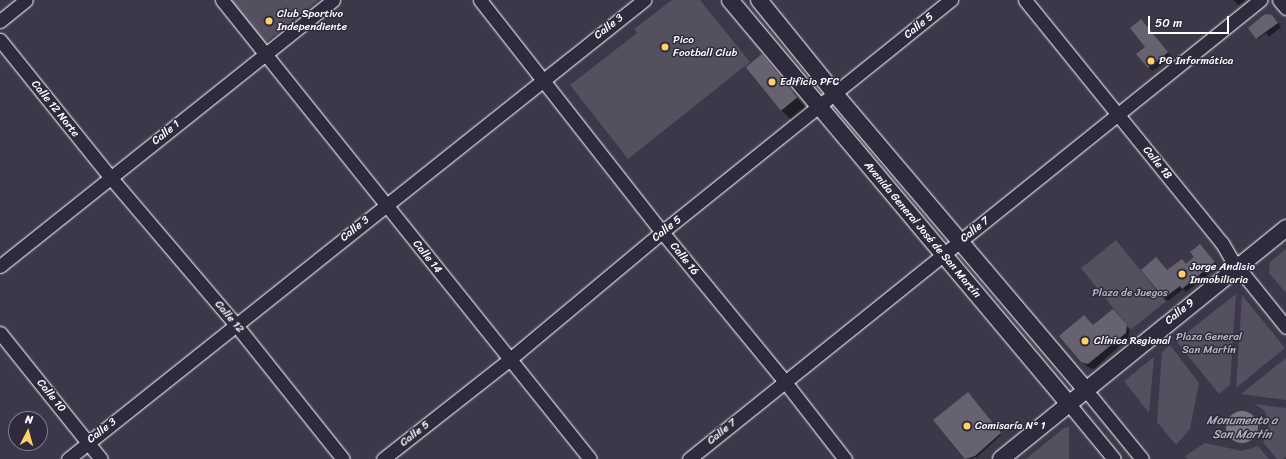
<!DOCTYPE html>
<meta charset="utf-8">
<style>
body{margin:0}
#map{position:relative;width:1286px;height:459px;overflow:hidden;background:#3c3749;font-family:Sriracha,sans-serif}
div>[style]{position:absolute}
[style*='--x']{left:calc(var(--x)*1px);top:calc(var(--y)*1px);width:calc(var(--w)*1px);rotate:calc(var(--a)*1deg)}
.green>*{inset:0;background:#555060;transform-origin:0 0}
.water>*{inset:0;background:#797682}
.round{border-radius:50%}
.shadow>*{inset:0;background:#0007}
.building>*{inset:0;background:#666270;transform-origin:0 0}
.roads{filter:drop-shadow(0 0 1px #fff) drop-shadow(0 0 1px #fff)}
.minor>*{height:13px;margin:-6.5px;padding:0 6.5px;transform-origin:6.5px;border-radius:6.5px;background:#2f2a3d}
.major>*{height:16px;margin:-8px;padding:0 8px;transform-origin:8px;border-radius:8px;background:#2f2a3d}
.dots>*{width:11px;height:11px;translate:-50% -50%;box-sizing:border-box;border:2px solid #2f2a3d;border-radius:50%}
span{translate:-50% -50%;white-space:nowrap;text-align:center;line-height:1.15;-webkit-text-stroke:3px #2f2a3d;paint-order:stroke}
.poi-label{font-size:11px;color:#fff}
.left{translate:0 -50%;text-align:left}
.street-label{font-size:11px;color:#fff}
.park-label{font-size:11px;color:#bbb9bf}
.water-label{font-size:12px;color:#b5b4ba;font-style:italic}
.north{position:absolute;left:8px;top:411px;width:40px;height:40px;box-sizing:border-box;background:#2f2a3d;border:1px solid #827f8b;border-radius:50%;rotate:6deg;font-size:11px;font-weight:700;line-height:16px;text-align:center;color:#fff}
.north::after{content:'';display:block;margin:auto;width:14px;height:18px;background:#ffd166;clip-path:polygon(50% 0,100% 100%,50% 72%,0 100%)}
.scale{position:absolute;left:1148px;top:16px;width:81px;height:18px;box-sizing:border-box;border:2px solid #fff;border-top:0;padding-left:5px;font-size:12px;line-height:14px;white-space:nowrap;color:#fff;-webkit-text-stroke:3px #2f2a3d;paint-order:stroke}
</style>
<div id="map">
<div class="green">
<i style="clip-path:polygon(230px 0,318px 0,265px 43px)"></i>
<i style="clip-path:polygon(672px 0,700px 0,750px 62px,628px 159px,570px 85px,637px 33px,634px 29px)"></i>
<i style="left:1116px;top:240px;width:79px;height:45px;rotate:51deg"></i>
<i style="clip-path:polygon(1286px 249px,1286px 291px,1285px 292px,1269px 273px,1270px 262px)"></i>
<i style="clip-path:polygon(1236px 294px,1230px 385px,1219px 394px,1176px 341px)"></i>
<i style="clip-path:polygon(1242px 295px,1285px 348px,1236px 388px)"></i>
<i style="clip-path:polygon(1170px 345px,1199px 383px,1190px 429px,1176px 445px,1157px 422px,1162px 352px)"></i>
<i style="clip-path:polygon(1154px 357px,1149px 413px,1124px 381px)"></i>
<i style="clip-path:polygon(1286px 358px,1286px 400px,1241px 394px)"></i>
<i style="clip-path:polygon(1255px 404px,1286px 408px,1286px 457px,1283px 459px,1277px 459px,1263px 442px,1268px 434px,1269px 423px,1264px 410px)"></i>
<i style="clip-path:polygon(1069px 427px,1069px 459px,1026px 459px,1064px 428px)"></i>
<i style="clip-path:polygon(1205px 443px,1242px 451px,1258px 446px,1269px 459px,1188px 459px,1185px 456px)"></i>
</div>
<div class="water">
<i class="round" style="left:1226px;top:411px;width:32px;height:32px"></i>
</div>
<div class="shadow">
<i style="clip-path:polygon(1233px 0,1245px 0,1239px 5px)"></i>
<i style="clip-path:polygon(1276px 20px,1281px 27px,1269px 37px,1266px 33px,1258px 39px,1249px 28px)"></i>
<i style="clip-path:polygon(1168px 53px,1173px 58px,1152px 71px,1138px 54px,1158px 62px)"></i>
<i style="clip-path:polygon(762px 56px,812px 115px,798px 126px,781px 110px)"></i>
<i style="clip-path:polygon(1204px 249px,1218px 266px,1186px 292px,1183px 289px,1168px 301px,1164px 298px,1168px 271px,1187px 265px)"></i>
<i style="clip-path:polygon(1117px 314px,1130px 330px,1128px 338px,1094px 369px,1088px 367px,1082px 361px,1093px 326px)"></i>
<i style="clip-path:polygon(975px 401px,1001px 435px,977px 457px,966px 459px,934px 420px)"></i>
</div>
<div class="building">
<i style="clip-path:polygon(1265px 14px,1272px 15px,1278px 23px,1256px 39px,1248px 28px)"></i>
<i style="clip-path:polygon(1141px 19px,1168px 52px,1148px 68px,1136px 54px,1145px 47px,1130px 28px)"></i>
<i style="left:762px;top:54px;width:56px;height:21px;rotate:51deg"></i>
<i style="clip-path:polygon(1200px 244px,1215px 262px,1182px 289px,1180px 286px,1164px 298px,1141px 270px,1156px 257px,1167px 270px,1182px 259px,1186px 264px,1194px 257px,1190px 252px)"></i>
<i style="clip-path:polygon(1113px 309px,1127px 325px,1126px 333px,1088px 364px,1081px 362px,1059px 336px,1084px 315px,1093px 325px)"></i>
<i style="clip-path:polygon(968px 392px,1001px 433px,975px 456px,965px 459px,933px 420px)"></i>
</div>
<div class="roads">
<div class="minor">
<i style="--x:222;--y:0;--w:588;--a:51.28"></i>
<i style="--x:480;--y:0;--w:295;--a:51.9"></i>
<i style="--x:662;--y:232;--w:194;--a:50.6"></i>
<i style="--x:785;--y:382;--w:98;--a:52.1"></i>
<i style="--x:1025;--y:0;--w:313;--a:51"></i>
<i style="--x:1222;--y:243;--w:20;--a:60"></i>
<i style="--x:1232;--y:260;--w:86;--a:51.1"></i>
<i style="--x:1279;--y:0;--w:11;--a:49"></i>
<i style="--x:0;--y:21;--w:33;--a:-39"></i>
<i style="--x:0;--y:40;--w:177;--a:51.2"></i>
<i style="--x:111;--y:178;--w:193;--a:49.6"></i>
<i style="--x:236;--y:325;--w:171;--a:51.4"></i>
<i style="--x:0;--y:266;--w:426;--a:-38.6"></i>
<i style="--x:0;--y:333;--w:161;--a:51.3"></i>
<i style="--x:1085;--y:389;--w:90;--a:50.8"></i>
<i style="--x:1068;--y:403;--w:72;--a:50.6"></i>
<i style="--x:68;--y:459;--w:737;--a:-38.55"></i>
<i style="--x:383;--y:459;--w:162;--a:-38.2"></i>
<i style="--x:510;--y:359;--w:198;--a:-39.9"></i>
<i style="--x:662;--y:232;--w:371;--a:-38.8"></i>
<i style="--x:689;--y:459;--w:733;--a:-38.79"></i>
</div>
<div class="major">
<i style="--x:730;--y:0;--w:526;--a:50.01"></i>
<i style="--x:759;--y:0;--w:121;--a:51"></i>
<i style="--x:835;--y:94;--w:387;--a:49.7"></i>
<i style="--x:1001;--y:459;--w:367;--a:-39"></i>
</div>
</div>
<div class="dots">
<i style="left:269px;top:21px;background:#ffd166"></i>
<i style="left:665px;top:47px;background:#ffd166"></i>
<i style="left:1151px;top:61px;background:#ffd166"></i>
<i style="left:772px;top:82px;background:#ffd166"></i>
<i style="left:1182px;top:274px;background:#ffd166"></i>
<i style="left:1085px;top:341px;background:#ffd166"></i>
<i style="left:967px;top:426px;background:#ffd166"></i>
</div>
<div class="poi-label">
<span class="left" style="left:277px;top:21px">Club Sportivo<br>Independiente</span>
<span class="left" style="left:673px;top:47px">Pico<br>Football Club</span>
<span class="left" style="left:1159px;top:61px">PG Informática</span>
<span class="left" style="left:780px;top:82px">Edificio PFC</span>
<span class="left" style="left:1190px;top:274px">Jorge Andisio<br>Inmobiliaria</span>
<span class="left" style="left:1094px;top:341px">Clínica Regional</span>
<span class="left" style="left:975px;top:426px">Comisaría N° 1</span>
</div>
<div class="street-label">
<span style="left:919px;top:26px;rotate:-39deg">Calle 5</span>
<span style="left:609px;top:27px;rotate:-38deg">Calle 3</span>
<span style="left:55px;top:109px;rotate:51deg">Calle 12 Norte</span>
<span style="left:166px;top:133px;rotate:-39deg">Calle 1</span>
<span style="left:1157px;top:163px;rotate:51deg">Calle 18</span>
<span style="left:355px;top:229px;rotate:-39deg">Calle 3</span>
<span style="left:667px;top:229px;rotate:-39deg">Calle 5</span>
<span style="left:922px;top:230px;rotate:50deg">Avenida General José de San Martín</span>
<span style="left:975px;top:230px;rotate:-39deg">Calle 7</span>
<span style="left:427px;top:257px;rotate:51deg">Calle 14</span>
<span style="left:684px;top:259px;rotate:51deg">Calle 16</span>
<span style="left:1180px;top:312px;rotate:-39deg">Calle 9</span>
<span style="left:229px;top:317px;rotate:50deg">Calle 12</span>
<span style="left:51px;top:396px;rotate:51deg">Calle 10</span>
<span style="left:102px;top:431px;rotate:-38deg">Calle 3</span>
<span style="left:722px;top:432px;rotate:-39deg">Calle 7</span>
<span style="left:415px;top:434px;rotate:-38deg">Calle 5</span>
</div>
<div class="park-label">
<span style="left:1130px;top:293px">Plaza de Juegos</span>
<span style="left:1209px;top:344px">Plaza General<br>San Martín</span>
</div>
<div class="water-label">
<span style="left:1242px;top:428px">Monumento a<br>San Martín</span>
</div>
<div class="north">N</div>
<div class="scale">50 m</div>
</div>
